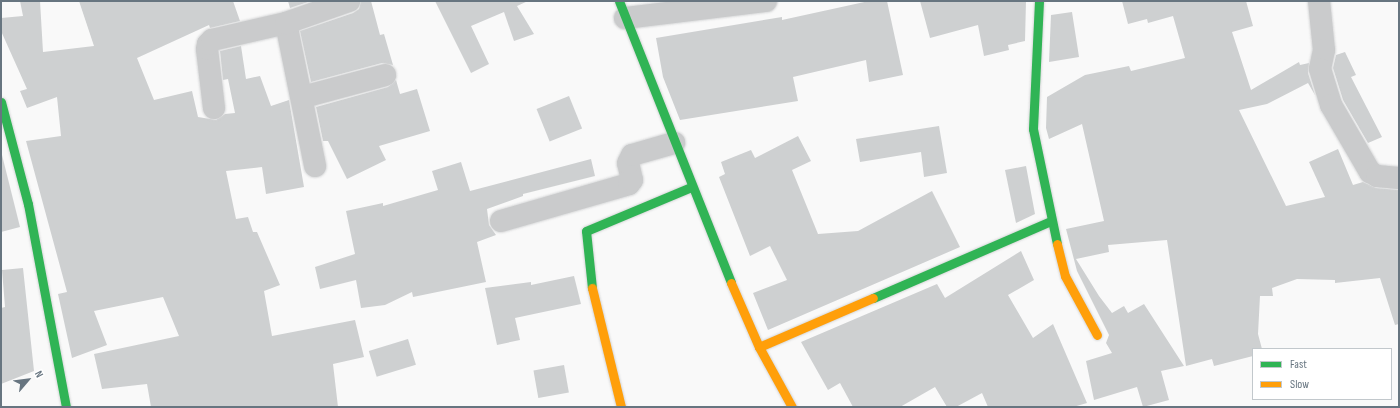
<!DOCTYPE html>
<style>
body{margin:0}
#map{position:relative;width:1400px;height:408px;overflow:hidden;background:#f9f9f9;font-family:"Sofia Sans Condensed",sans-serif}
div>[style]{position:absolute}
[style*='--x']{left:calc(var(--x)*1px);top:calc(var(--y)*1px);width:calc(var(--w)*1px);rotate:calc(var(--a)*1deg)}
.building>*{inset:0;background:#ced0d1;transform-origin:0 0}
.roads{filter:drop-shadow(0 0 1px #d5d6d7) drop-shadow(0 0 1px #d5d6d7)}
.street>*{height:22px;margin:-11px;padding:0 11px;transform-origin:11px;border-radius:11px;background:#cacbcc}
.fast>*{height:9px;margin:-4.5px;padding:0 4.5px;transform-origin:4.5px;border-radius:4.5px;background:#30b455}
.slow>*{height:9px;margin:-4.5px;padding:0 4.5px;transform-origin:4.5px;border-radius:4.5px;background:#ff9f0a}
span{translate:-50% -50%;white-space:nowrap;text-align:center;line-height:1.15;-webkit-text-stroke:4px #fff;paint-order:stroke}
.frame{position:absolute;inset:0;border:2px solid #677580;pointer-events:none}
.legend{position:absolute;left:1252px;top:348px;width:140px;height:52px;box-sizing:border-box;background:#fff;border:1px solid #c2c8cc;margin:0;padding:5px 7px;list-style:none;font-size:12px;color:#677580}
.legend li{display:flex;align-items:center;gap:8px;height:20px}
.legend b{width:20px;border:1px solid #c2c8cc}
.north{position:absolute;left:8px;top:360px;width:40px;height:40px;-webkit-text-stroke:3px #fff;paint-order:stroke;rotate:62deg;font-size:11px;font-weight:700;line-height:16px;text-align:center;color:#677580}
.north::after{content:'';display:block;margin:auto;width:14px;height:18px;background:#677580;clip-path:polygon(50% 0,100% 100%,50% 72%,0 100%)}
</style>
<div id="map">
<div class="building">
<i style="clip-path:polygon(20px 1px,40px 1px,43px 52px,94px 46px,79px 1px,233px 1px,240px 21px,210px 28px,209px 25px,137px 58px,154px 100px,192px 91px,198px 117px,216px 120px,225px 114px,235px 113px,228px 79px,223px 80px,220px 51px,241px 46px,246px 79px,260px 76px,271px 106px,289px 100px,304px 187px,266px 194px,262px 167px,226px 171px,236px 219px,248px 217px,253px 232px,257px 232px,280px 285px,264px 291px,272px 336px,355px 320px,364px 357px,333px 364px,338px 407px,151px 407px,147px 384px,102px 389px,94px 354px,179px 336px,163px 297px,94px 311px,107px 345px,72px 358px,58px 294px,67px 292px,26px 141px,61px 136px,57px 97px,27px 108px,20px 91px,27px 89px,1px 31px,1px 18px,23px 16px)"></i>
<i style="clip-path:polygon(288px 1px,311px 1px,290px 8px)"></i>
<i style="clip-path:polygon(361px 1px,371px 1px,380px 35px,384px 34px,393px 65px,382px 63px,311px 82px,300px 31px,353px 13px,359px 9px)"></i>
<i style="clip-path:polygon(435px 1px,528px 1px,517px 6px,534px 34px,514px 41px,504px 12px,471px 26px,489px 64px,471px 73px)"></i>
<i style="clip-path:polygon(869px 1px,887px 1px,903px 75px,869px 82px,866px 60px,793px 77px,798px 101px,680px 120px,663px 77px,656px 38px,782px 17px,782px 20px)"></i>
<i style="clip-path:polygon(920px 1px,1026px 1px,1025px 41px,1008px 45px,1009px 50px,984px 56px,978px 25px,930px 38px)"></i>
<i style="clip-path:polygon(1122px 1px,1246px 1px,1253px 26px,1232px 32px,1251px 90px,1299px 62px,1300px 65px,1309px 63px,1308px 73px,1315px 95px,1308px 83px,1267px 104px,1239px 110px,1286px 206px,1325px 197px,1309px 162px,1338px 149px,1353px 185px,1363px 182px,1376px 188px,1398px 190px,1399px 324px,1395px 325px,1380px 278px,1335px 283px,1335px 280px,1297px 279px,1272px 288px,1273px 296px,1260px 296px,1258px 334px,1262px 349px,1253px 349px,1253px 356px,1214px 366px,1212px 359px,1186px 366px,1167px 240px,1108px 245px,1109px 252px,1076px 259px,1099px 296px,1112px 313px,1124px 306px,1128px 313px,1144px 304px,1184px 366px,1161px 371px,1169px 400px,1143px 407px,1137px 387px,1094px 400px,1086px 361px,1112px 353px,1106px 343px,1109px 335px,1077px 271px,1066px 229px,1104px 221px,1082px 124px,1049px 139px,1046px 128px,1047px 97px,1085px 75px,1129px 66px,1131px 71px,1185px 58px,1173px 16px,1148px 23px,1147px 19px,1128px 24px)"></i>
<i style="clip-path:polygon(1072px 12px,1079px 57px,1049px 62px,1051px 15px)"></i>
<i style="clip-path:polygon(1345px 52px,1356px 75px,1351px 77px,1382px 137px,1368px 143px,1343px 100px,1333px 68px,1336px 55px)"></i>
<i style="clip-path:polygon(396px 80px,400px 94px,417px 89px,430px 131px,379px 146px,386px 160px,347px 179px,328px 141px,323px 141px,316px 107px,388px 87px)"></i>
<i style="left:569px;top:96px;width:35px;height:35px;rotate:68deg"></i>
<i style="clip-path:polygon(939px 126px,947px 173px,924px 177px,921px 152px,860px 162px,856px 139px)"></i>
<i style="clip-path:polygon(798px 136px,811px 161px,792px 170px,818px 234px,858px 231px,932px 191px,960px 247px,768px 330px,753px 293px,787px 280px,770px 246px,750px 256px,719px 177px,725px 174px,721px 162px,751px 150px,755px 158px)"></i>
<i style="clip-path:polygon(1px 151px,20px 227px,1px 232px)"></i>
<i style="clip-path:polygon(591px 159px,595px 176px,523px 194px,523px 196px,487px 209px,489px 225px,496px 235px,477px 242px,486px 282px,413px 297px,412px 292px,385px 305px,361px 308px,356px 280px,320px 289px,315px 267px,355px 254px,346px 211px,383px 203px,383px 206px,438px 190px,432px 171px,461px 162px,470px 191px)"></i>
<i style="clip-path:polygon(1026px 166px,1035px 214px,1016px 223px,1005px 170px)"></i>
<i style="clip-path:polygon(1021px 251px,1034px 280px,1008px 295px,1033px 338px,1053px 324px,1087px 403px,1073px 407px,988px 407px,982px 393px,956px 407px,947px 407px,935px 387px,900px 407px,853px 407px,840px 383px,828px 390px,801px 342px,937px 284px,945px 298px)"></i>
<i style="clip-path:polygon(23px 268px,34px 371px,1px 384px,1px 308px,5px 307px,2px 270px)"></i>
<i style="clip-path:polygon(574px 276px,581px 304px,515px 318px,520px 340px,497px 345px,485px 288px,531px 282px,531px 285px)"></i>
<i style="left:408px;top:339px;width:27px;height:41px;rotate:73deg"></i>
<i style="left:564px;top:365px;width:28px;height:31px;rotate:80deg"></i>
</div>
<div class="roads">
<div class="street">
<i style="--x:1319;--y:1;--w:49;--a:84.2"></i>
<i style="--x:1324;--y:50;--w:19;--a:102"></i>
<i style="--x:1320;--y:69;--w:38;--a:73"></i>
<i style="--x:1331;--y:105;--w:78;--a:59.8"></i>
<i style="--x:1370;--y:172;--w:8;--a:30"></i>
<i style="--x:1377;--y:176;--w:22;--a:5"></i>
<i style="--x:625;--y:18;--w:142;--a:-6.9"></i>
<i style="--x:286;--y:23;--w:146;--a:78.5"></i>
<i style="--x:303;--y:97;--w:85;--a:-15"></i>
<i style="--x:214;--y:108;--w:59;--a:-96.8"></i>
<i style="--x:207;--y:49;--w:5;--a:-79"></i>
<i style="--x:208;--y:44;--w:6;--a:-45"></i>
<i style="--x:212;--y:40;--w:76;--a:-12.9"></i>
<i style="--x:286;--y:23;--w:67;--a:-19.2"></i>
<i style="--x:501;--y:221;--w:133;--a:-16.1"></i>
<i style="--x:629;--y:184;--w:5;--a:-53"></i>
<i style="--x:632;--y:180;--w:17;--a:-103"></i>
<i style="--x:628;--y:163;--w:9;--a:-63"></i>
<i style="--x:632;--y:155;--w:44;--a:-15.9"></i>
</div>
<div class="fast">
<i style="--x:619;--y:1;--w:303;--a:68.3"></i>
<i style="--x:1039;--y:1;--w:128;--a:92.7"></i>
<i style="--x:1033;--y:129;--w:117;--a:78.2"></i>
<i style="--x:1;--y:102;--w:106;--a:75.2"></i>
<i style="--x:28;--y:204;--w:207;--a:79.4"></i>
<i style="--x:592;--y:288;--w:57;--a:-96"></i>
<i style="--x:586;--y:231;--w:114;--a:-22.7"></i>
<i style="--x:873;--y:298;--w:194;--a:-23.4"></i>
</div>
<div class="slow">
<i style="--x:1057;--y:244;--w:33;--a:76"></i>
<i style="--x:1065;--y:276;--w:67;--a:61.5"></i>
<i style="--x:731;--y:283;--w:70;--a:66.4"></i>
<i style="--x:759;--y:347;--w:68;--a:61.2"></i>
<i style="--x:592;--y:288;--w:122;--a:76.3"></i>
<i style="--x:759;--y:347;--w:124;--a:-23.3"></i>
</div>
</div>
<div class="frame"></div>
<ul class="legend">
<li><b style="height:5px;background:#30b455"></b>Fast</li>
<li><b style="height:5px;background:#ff9f0a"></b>Slow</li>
</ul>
<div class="north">N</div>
</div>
